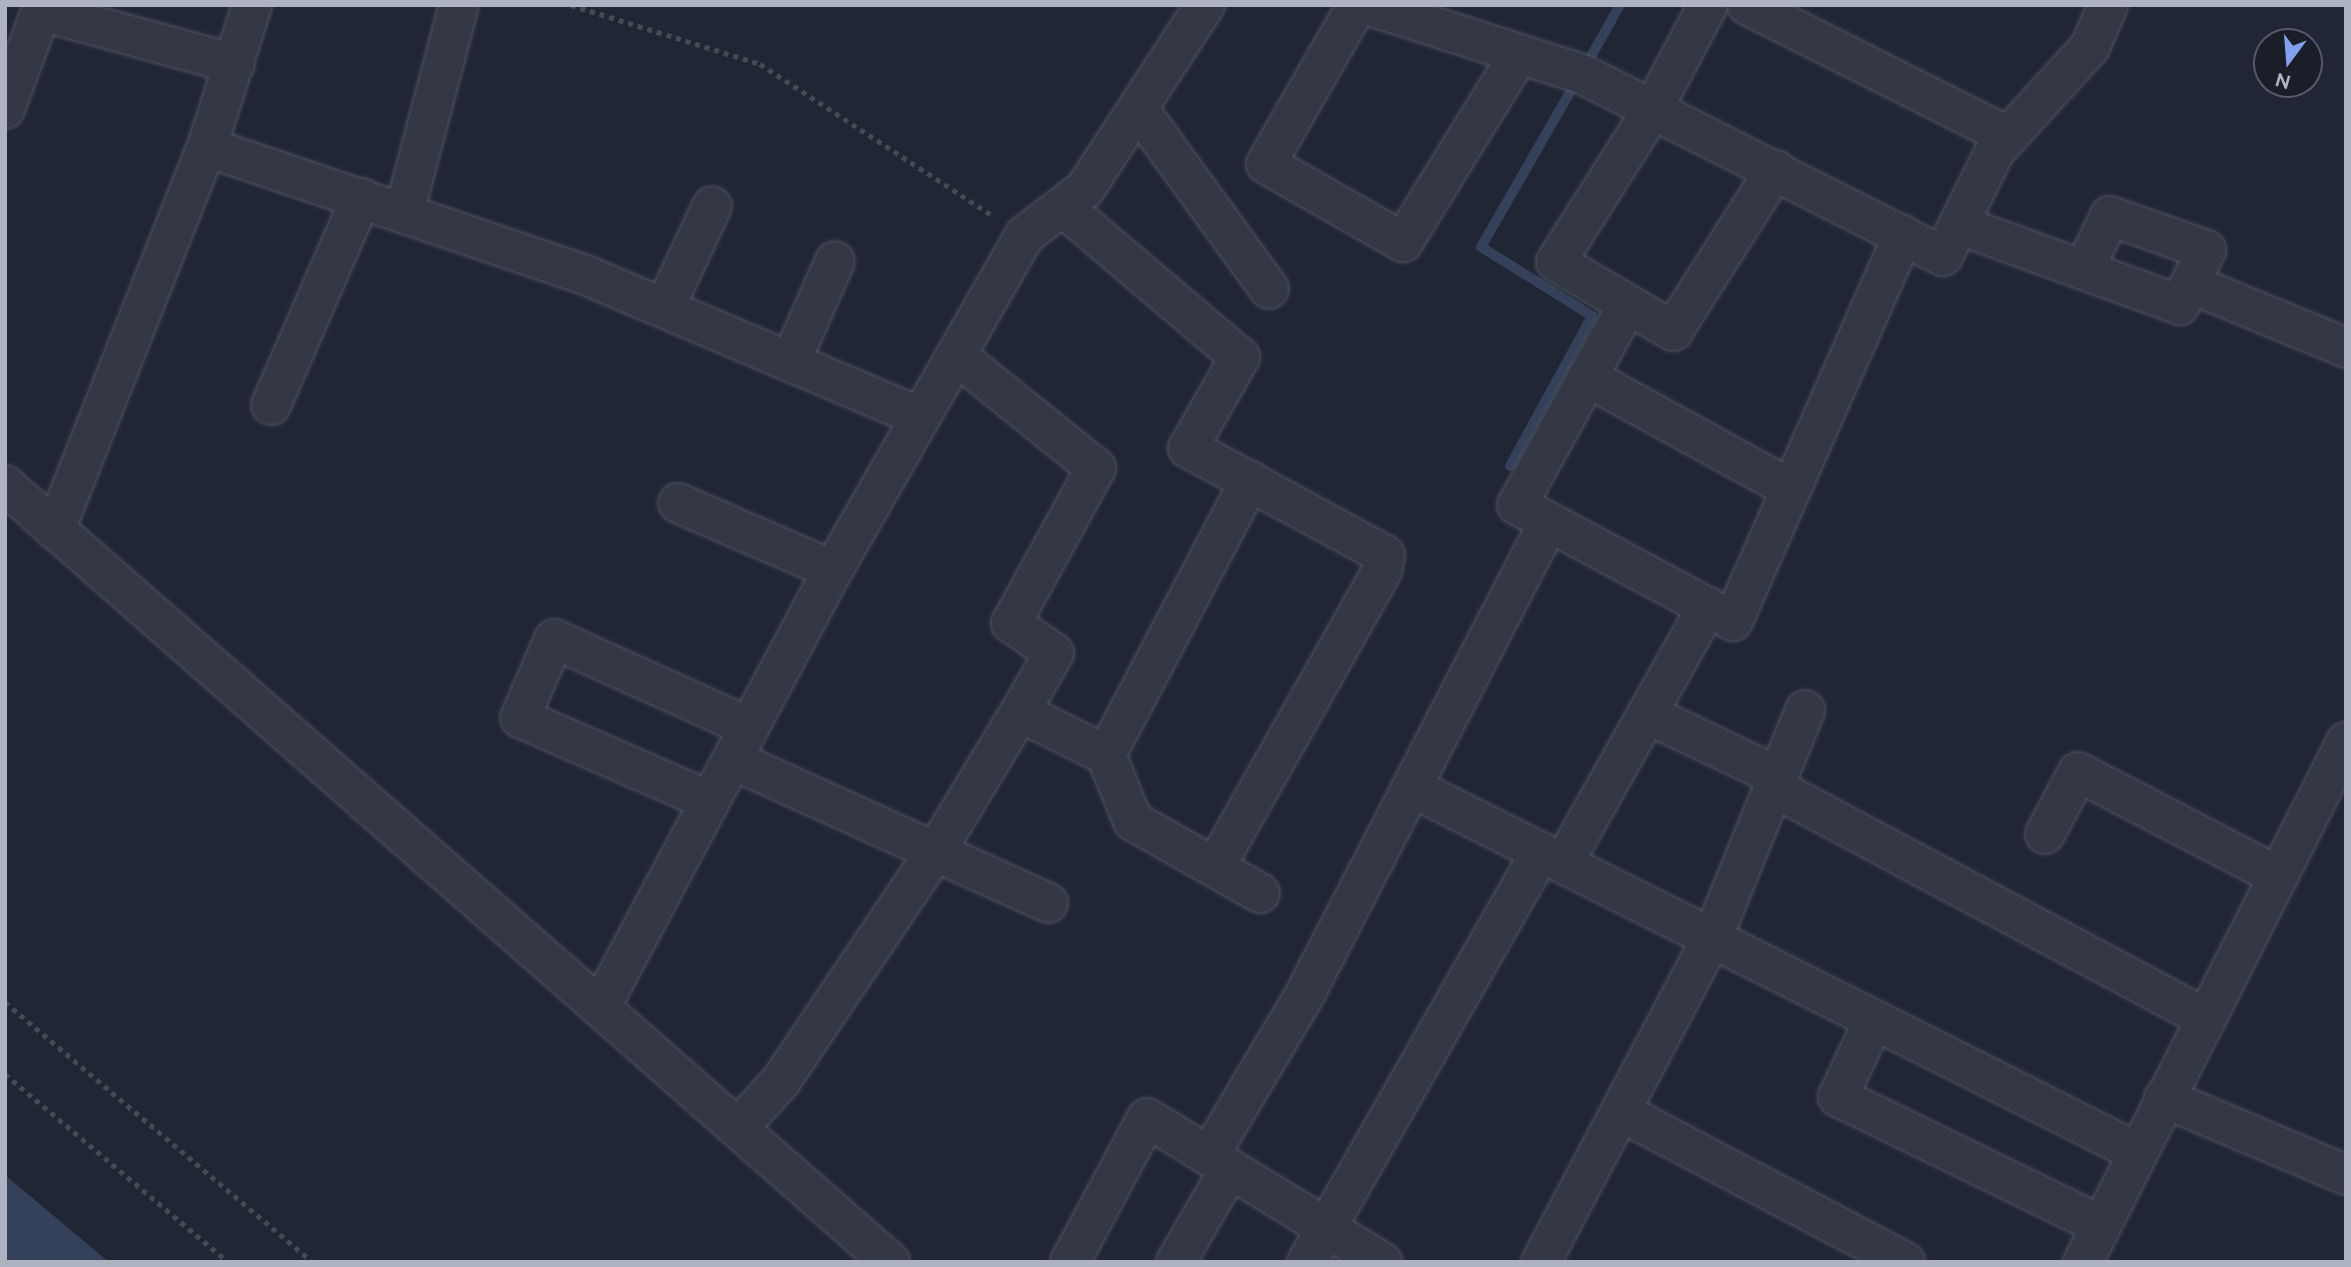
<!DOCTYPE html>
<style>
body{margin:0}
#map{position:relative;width:2351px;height:1267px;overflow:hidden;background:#202634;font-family:Raleway,sans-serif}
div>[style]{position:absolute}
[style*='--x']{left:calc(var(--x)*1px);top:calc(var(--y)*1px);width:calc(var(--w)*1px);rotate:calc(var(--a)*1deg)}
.water>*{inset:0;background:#35405b}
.stream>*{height:10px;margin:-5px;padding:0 5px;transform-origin:5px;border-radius:5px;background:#35405b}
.path>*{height:4.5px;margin-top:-2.25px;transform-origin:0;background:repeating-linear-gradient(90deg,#404e53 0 5px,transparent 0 10px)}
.roads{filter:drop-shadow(0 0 2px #4e5360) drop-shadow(0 0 2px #4e5360)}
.minor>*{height:38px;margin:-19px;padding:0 19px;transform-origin:19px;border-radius:19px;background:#343845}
span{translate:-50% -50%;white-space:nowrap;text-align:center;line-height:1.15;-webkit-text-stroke:5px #191e29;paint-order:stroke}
.frame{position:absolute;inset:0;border:7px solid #aeb3c2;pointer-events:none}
.north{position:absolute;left:2253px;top:28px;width:70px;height:70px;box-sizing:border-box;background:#191e29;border:2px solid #555a66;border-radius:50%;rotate:196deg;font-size:19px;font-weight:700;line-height:28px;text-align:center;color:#aeb3c2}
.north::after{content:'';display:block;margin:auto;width:24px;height:32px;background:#84a0f1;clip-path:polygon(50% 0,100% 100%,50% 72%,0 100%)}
</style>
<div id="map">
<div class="water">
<i style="clip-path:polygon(5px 1174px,5px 1175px,109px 1262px,5px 1262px)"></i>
</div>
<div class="stream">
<i style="--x:1585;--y:67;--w:71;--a:-60.6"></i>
<i style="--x:1510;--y:466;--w:171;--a:-61.3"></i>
<i style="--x:1592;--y:316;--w:131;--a:-148.1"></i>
<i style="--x:1481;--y:247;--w:193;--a:-60.1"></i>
</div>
<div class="path">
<i style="--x:571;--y:5;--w:198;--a:17.3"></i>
<i style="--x:760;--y:64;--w:277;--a:33.1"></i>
<i style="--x:5;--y:1002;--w:403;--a:40.2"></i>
<i style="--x:5;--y:1074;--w:292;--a:40.1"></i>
</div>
<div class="roads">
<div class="minor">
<i style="--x:1357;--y:5;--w:183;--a:119.8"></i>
<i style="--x:1266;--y:164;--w:158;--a:29.7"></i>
<i style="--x:1403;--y:242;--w:221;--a:-58.3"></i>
<i style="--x:1367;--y:5;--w:226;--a:17.8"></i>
<i style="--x:1582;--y:74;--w:404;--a:26.8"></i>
<i style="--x:1943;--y:256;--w:117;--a:-63.7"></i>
<i style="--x:1995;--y:151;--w:141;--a:-47.6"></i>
<i style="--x:2090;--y:47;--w:46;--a:-66.8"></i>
<i style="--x:1708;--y:5;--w:118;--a:117.9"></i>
<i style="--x:1653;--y:109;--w:181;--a:122.4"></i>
<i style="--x:1556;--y:262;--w:136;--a:30.5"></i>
<i style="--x:1673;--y:331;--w:191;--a:-57.6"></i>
<i style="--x:1747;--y:5;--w:292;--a:26.7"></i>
<i style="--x:5;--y:109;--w:104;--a:-69.8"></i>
<i style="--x:41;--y:11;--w:201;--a:15.3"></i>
<i style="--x:1139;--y:110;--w:221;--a:54"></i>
<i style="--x:207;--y:147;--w:149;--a:-72.4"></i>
<i style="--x:1064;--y:208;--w:231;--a:40.3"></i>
<i style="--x:1240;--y:357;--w:105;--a:119.7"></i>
<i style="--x:1188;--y:448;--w:224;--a:28.5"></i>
<i style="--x:1385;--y:555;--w:16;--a:101"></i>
<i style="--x:1382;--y:571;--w:338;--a:119.4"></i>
<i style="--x:404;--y:213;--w:215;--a:-75.2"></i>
<i style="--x:1959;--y:225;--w:235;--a:19.9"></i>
<i style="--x:2180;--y:305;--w:61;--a:-64.7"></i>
<i style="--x:2206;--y:250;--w:102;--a:-160.5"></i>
<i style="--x:2110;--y:216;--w:60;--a:115.7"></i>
<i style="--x:2191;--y:284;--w:168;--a:22.4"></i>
<i style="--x:1627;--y:306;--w:227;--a:118.9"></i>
<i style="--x:1517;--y:505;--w:245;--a:28.2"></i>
<i style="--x:1733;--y:621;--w:422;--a:-66.2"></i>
<i style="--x:665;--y:307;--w:111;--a:-65"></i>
<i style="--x:957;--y:356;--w:179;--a:38.9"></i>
<i style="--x:1096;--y:468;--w:177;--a:118.7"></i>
<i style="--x:1011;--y:623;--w:52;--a:34.9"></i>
<i style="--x:1054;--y:653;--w:68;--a:120"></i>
<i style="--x:791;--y:361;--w:109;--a:-66.3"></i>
<i style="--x:1587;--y:377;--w:233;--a:28.8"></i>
<i style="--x:271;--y:405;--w:226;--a:-66.5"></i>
<i style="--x:5;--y:485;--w:1178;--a:41.28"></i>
<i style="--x:678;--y:503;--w:169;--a:23.4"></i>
<i style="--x:55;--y:530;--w:412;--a:-68.4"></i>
<i style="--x:207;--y:147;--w:404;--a:18.7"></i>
<i style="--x:590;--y:277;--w:358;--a:23"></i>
<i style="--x:1647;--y:714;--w:144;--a:25.5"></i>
<i style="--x:1777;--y:776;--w:18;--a:68"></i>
<i style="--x:1784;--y:793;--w:476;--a:28.1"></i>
<i style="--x:1106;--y:755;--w:310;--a:-62.3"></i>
<i style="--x:733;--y:760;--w:346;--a:24.4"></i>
<i style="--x:1415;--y:789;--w:808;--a:26.69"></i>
<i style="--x:710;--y:801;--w:207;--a:-156.4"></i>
<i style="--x:520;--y:718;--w:86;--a:-66.7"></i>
<i style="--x:554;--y:639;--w:214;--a:24.3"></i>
<i style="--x:2045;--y:834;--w:70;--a:-62"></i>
<i style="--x:2078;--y:772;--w:223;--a:27.5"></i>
<i style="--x:1563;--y:864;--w:295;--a:-60.7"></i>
<i style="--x:602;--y:1004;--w:492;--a:-62"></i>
<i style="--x:833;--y:570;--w:385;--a:-60.2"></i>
<i style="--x:1024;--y:236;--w:77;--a:-37.6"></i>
<i style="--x:1085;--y:189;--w:220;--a:-56.9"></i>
<i style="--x:1874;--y:1020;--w:85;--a:115.1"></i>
<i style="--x:1838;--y:1097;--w:292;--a:26"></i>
<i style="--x:2164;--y:1098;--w:198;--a:22.9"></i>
<i style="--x:1621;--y:1112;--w:321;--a:27.8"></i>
<i style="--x:739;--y:1127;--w:61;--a:-47.7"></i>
<i style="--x:780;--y:1082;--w:279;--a:-56"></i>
<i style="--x:936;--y:851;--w:162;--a:-58.9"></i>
<i style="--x:1020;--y:712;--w:96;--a:26.6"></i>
<i style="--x:1106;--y:755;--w:71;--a:67.8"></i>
<i style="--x:1133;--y:821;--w:146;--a:29.6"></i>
<i style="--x:1209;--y:1156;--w:188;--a:-59.3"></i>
<i style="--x:1305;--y:994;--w:530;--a:-62.71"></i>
<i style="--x:1070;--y:1262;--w:163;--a:-61.9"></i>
<i style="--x:1147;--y:1118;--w:276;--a:31.5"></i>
<i style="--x:1176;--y:1262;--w:104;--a:-60"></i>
<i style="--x:1307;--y:1262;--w:472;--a:-60.3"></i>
<i style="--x:1541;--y:1262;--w:369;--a:-62.2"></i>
<i style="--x:1713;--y:936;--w:244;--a:-67.8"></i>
<i style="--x:2083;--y:1262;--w:583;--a:-63.17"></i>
</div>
</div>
<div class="frame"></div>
<div class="north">N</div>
</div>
